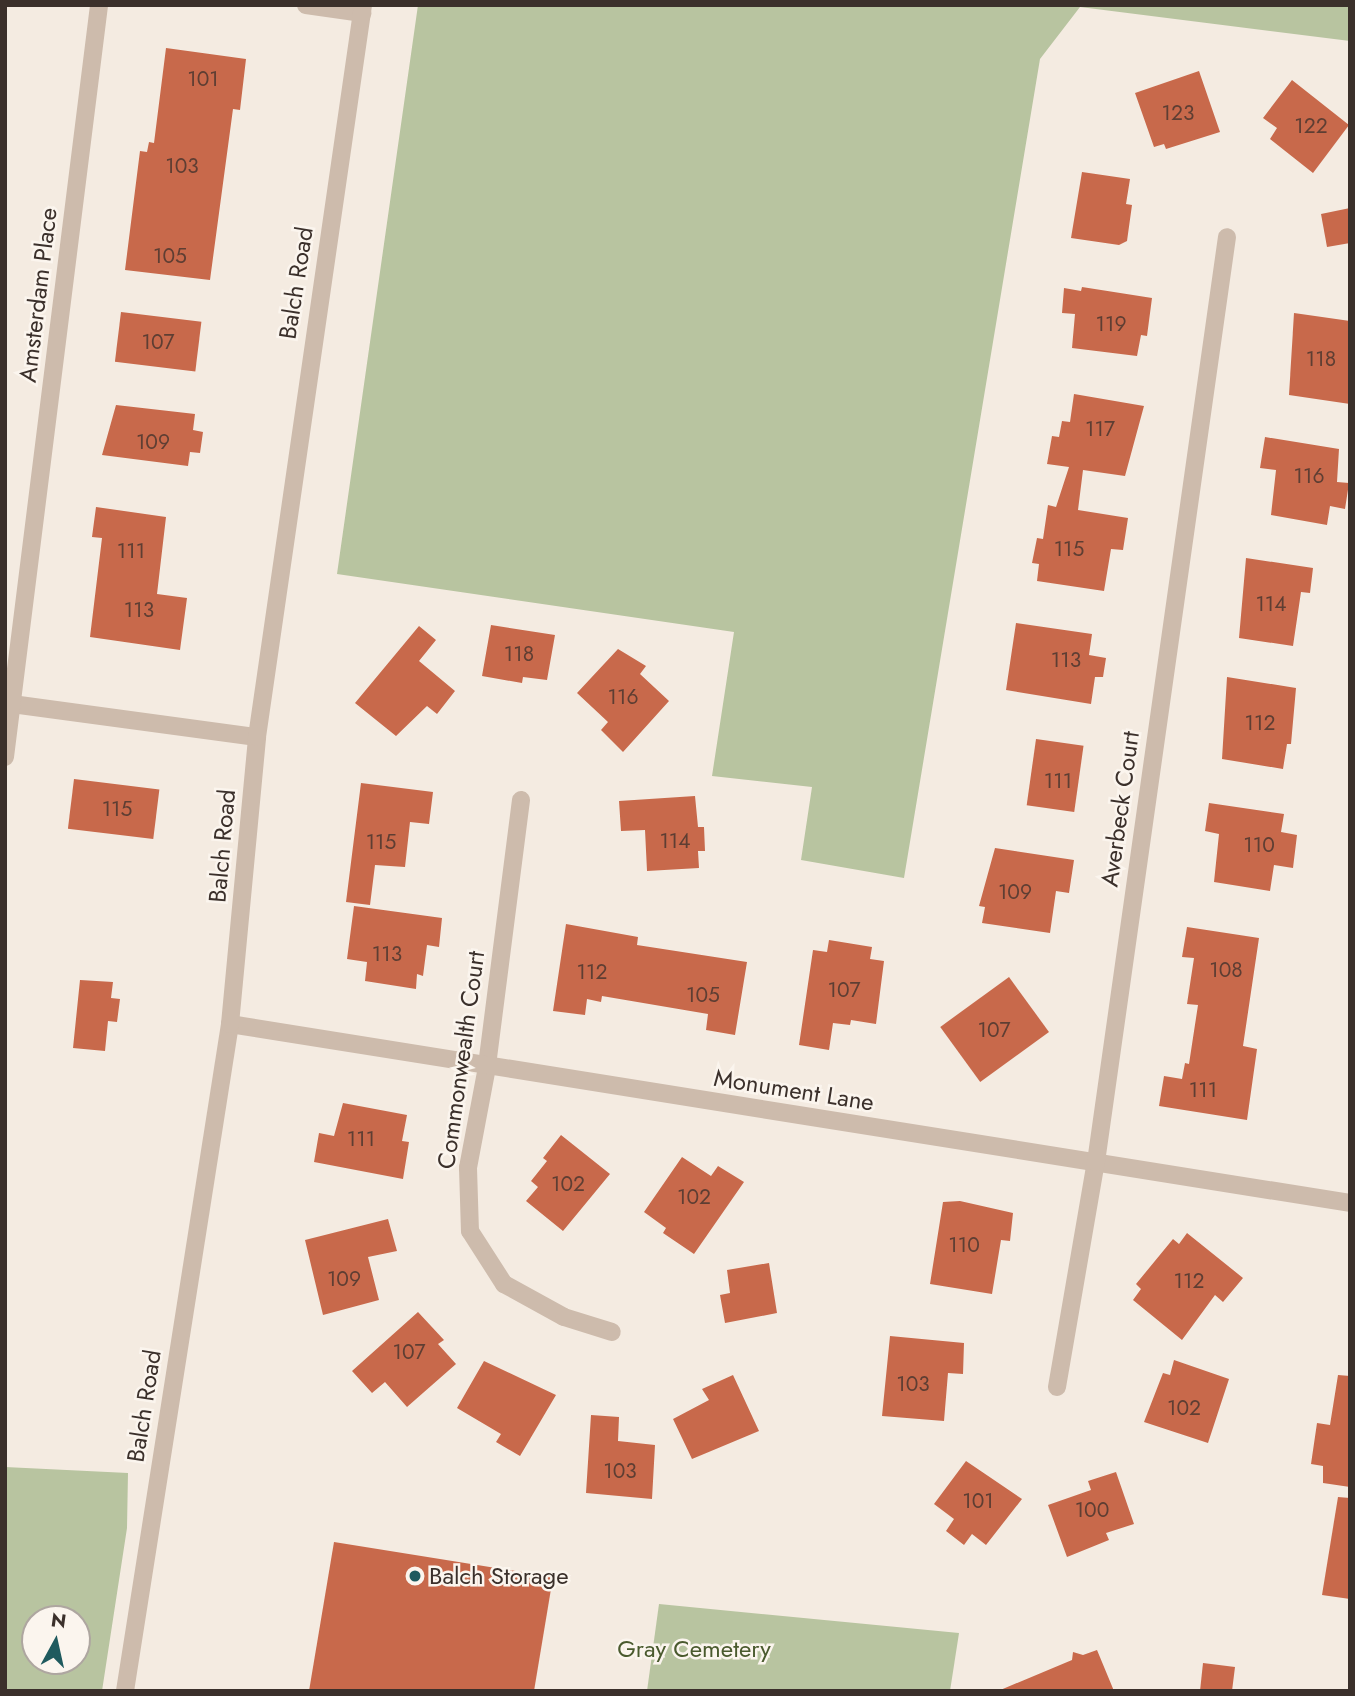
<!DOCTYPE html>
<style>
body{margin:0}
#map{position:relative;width:1355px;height:1696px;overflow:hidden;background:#f4ebe1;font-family:Jost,sans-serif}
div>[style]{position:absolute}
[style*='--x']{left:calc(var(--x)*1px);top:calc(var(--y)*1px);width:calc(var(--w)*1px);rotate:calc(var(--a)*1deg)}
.green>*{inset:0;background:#b8c4a0}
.building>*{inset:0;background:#c8694b;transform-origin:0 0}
.minor>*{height:18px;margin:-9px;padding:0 9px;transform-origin:9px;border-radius:9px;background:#cdbbac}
.dots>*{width:19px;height:19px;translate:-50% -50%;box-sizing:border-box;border:4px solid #fbf5ee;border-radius:50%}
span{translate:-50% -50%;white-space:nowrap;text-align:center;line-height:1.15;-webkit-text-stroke:5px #fbf5ee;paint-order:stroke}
.number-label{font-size:21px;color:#5e3e33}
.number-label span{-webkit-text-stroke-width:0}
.street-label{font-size:24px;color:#3b302b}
.poi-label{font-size:24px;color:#3b302b}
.left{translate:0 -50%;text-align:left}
.park-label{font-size:24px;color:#4a5a2e}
.frame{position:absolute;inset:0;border:7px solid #3b302b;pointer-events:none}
.north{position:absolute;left:21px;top:1605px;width:70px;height:70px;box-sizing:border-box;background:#fbf5ee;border:2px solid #aea6a0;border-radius:50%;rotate:8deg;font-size:19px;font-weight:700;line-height:28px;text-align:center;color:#3b302b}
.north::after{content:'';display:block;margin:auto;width:24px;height:32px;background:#1f5a5e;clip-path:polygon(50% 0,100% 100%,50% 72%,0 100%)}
</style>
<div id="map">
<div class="green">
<i style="clip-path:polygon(418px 5px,1350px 5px,1350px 41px,1080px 7px,1040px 59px,904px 878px,801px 860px,812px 787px,712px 776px,734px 632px,337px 574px)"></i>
<i style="clip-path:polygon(evenodd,5px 1467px,128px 1473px,127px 1528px,102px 1691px,5px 1691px,5px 1467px,77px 1619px,77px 1661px,35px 1661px,35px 1619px,77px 1619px)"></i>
<i style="clip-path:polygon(659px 1604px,959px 1633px,950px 1691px,647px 1691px)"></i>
</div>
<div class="building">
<i style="clip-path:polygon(166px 48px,246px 59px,240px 110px,233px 109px,210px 280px,125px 270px,140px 151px,147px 152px,149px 142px,154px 143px)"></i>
<i style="clip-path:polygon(1199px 71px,1220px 132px,1166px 149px,1164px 144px,1154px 147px,1135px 93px)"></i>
<i style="clip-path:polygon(1292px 80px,1349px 125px,1313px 173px,1270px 139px,1277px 128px,1263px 118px)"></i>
<i style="clip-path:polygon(1082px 172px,1130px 179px,1126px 204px,1132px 205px,1127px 241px,1119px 245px,1071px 238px)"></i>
<i style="clip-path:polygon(1350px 208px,1350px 243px,1327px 247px,1321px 214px)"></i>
<i style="clip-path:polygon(1082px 287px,1152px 298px,1147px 336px,1141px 335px,1137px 356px,1072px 348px,1075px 314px,1062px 313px,1064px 288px,1081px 291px)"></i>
<i style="left:121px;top:312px;width:81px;height:50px;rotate:7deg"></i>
<i style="clip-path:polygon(1294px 313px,1350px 321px,1350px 404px,1289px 395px)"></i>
<i style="clip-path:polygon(1074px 394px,1144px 406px,1125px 476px,1083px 470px,1078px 510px,1128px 518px,1123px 550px,1111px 549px,1104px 591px,1037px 581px,1039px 564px,1032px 563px,1037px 538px,1043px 539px,1048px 505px,1056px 507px,1069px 467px,1047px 464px,1052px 436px,1059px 437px,1062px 421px,1070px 422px)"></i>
<i style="clip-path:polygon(116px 405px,195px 414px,193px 430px,203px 432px,200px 453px,190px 452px,188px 466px,102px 455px)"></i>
<i style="clip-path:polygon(1265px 437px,1339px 449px,1337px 482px,1349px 483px,1345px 509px,1330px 506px,1327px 525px,1271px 515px,1276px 470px,1260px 468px)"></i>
<i style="clip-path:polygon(96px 507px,166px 517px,157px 594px,187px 598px,180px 650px,90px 637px,102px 538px,92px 537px)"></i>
<i style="clip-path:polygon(1246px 558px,1313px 568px,1310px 593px,1301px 592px,1293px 646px,1239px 638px)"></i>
<i style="clip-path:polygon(1016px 623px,1092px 634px,1089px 655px,1106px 658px,1103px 677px,1095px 677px,1091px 704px,1006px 690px)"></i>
<i style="clip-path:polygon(491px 625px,555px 635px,547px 680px,523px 677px,522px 683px,482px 676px)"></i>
<i style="clip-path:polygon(419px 626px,436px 640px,419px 661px,455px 691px,437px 714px,427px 706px,396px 736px,355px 703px)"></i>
<i style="clip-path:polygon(618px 649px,646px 666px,640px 674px,669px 701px,623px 752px,601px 730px,608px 722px,577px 693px)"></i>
<i style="clip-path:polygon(1227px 677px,1296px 688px,1291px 744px,1287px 744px,1283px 769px,1222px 759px)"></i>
<i style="left:1036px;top:739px;width:48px;height:67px;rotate:8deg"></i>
<i style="left:74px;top:779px;width:86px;height:50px;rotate:7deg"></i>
<i style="clip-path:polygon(361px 783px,433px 792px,429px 824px,410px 822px,405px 867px,375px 865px,370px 905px,346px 902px)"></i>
<i style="clip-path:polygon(695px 796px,698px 827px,704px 827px,705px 851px,698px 851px,699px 868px,647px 871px,645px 830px,621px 831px,619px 801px)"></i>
<i style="clip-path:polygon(1209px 803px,1284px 814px,1281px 832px,1297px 835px,1293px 868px,1274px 865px,1270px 891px,1214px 882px,1219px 834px,1205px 831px)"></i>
<i style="clip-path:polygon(995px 848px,1074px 860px,1069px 893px,1056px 891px,1050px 933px,982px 923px,985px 907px,979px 906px)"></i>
<i style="clip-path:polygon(354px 906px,442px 918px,439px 947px,427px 945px,423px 976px,417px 974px,416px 989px,365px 981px,367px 962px,347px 959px)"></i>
<i style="clip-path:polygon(566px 924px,638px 937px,637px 945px,747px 962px,735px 1035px,706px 1030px,708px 1014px,602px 996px,601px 1002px,587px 999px,585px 1015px,553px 1011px)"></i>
<i style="clip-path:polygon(1187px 927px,1259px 938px,1243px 1046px,1257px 1049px,1247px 1120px,1159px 1106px,1164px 1076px,1182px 1079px,1185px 1063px,1189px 1064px,1198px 1005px,1187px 1004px,1194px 958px,1182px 957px)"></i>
<i style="clip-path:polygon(829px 940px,872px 947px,870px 959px,884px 961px,876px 1024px,851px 1020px,850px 1025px,833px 1023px,829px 1050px,799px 1045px,813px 950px,827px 952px)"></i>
<i style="left:1009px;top:977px;width:68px;height:85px;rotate:54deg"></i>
<i style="clip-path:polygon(80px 980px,113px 982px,111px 998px,120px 999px,117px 1022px,108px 1021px,105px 1051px,73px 1048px)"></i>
<i style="clip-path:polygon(343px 1103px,407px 1115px,402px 1141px,409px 1142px,403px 1179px,314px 1162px,319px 1133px,334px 1136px)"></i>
<i style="clip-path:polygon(561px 1135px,610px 1174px,563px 1231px,526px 1201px,538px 1187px,531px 1181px,547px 1161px,543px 1158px)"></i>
<i style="clip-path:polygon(682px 1157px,711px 1176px,718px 1166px,744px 1182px,694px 1254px,663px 1233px,666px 1228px,644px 1212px)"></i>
<i style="clip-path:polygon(960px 1201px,1013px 1213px,1010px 1241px,1001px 1240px,992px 1294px,930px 1284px,943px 1202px)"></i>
<i style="clip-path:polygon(388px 1219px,397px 1251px,368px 1257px,379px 1300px,323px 1315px,305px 1240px)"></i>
<i style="clip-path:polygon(1187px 1233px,1243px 1278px,1223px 1302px,1215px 1295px,1182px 1340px,1133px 1300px,1141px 1289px,1136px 1284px,1173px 1239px,1179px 1244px)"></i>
<i style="clip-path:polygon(769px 1263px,777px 1313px,725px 1323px,720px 1295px,730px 1293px,727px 1270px)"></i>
<i style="clip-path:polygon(418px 1312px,444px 1340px,438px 1344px,456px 1364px,407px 1407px,385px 1382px,372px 1393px,352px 1371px)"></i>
<i style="clip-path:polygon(890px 1336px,964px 1343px,963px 1374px,948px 1373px,944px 1421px,882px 1416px)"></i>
<i style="clip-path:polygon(1174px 1360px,1229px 1379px,1208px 1443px,1144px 1422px,1163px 1373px,1170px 1375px)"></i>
<i style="clip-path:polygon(484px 1361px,556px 1395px,520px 1456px,496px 1442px,501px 1434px,457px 1408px)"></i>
<i style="clip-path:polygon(733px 1375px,759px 1431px,692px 1459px,673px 1419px,709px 1400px,702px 1389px)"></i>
<i style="clip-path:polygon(1338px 1375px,1350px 1376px,1350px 1487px,1323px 1483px,1323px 1466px,1311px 1464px,1317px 1423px,1330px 1425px)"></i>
<i style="clip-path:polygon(591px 1415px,619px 1417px,618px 1441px,655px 1445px,652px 1499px,586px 1493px)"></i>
<i style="clip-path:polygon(966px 1461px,1022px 1499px,986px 1545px,972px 1534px,964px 1545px,946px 1531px,954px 1519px,934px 1504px)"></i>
<i style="clip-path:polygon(1116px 1472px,1134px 1524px,1106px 1533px,1109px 1540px,1067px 1557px,1048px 1505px,1091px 1490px,1088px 1481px)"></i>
<i style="clip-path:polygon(1338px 1497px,1350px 1498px,1350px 1599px,1322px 1595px)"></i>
<i style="clip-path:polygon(334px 1542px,553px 1577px,534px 1691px,309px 1691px)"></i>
<i style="clip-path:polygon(1097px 1650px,1114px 1691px,998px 1691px,1072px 1660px,1073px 1652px,1083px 1655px)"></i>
<i style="clip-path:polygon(1203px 1663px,1235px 1667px,1232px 1691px,1200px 1691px)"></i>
</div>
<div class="minor">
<i style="--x:306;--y:5;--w:57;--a:8.1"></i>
<i style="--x:12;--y:704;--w:247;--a:7.7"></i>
<i style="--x:5;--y:757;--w:758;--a:-82.87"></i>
<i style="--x:521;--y:800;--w:269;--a:97.3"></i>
<i style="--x:487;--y:1067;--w:103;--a:100.7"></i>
<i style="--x:468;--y:1168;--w:63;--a:88.2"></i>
<i style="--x:470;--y:1231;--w:63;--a:57.3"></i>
<i style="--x:504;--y:1284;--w:68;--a:28.8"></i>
<i style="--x:564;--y:1317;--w:50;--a:17.4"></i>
<i style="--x:230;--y:1024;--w:1134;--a:9.08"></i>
<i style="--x:1057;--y:1387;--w:228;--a:-80.2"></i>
<i style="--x:1096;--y:1162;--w:934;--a:-81.94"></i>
<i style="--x:125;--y:1691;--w:675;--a:-81.05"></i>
<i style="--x:230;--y:1024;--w:288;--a:-84.6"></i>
<i style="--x:257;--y:737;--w:740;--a:-81.76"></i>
</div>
<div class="dots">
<i style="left:415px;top:1576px;background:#1f5a5e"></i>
</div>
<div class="number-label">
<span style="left:203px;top:79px">101</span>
<span style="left:1178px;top:113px">123</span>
<span style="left:1311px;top:126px">122</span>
<span style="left:182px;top:166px">103</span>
<span style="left:170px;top:256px">105</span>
<span style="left:1111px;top:324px">119</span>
<span style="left:158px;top:342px">107</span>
<span style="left:1321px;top:359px">118</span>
<span style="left:1100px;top:429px">117</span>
<span style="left:153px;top:442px">109</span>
<span style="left:1309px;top:476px">116</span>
<span style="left:1069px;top:549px">115</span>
<span style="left:131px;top:551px">111</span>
<span style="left:1271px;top:604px">114</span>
<span style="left:139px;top:610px">113</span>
<span style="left:519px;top:654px">118</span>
<span style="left:1066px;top:660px">113</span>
<span style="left:623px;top:697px">116</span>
<span style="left:1260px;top:723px">112</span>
<span style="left:1058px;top:781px">111</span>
<span style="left:117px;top:809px">115</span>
<span style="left:675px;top:841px">114</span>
<span style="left:381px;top:842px">115</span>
<span style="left:1259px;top:845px">110</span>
<span style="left:1015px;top:892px">109</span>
<span style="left:387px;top:954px">113</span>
<span style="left:1226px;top:970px">108</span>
<span style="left:592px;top:972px">112</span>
<span style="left:844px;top:990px">107</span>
<span style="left:703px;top:995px">105</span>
<span style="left:994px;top:1030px">107</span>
<span style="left:1203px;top:1090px">111</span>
<span style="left:361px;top:1139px">111</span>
<span style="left:568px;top:1184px">102</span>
<span style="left:694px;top:1197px">102</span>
<span style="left:964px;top:1245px">110</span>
<span style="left:344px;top:1279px">109</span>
<span style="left:1189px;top:1281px">112</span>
<span style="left:409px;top:1352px">107</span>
<span style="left:913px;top:1384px">103</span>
<span style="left:1184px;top:1408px">102</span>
<span style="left:620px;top:1471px">103</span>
<span style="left:978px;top:1501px">101</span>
<span style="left:1092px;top:1510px">100</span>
</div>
<div class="street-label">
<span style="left:296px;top:283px;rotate:-81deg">Balch Road</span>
<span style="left:38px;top:295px;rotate:-83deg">Amsterdam Place</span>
<span style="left:1120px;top:809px;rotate:-82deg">Averbeck Court</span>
<span style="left:222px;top:846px;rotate:-85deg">Balch Road</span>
<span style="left:461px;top:1060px;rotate:-82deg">Commonwealth Court</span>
<span style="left:794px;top:1090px;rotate:9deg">Monument Lane</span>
<span style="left:144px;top:1406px;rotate:-81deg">Balch Road</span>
</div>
<div class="poi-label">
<span class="left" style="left:429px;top:1576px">Balch Storage</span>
</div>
<div class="park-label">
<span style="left:694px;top:1649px">Gray Cemetery</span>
</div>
<div class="frame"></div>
<div class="north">N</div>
</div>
